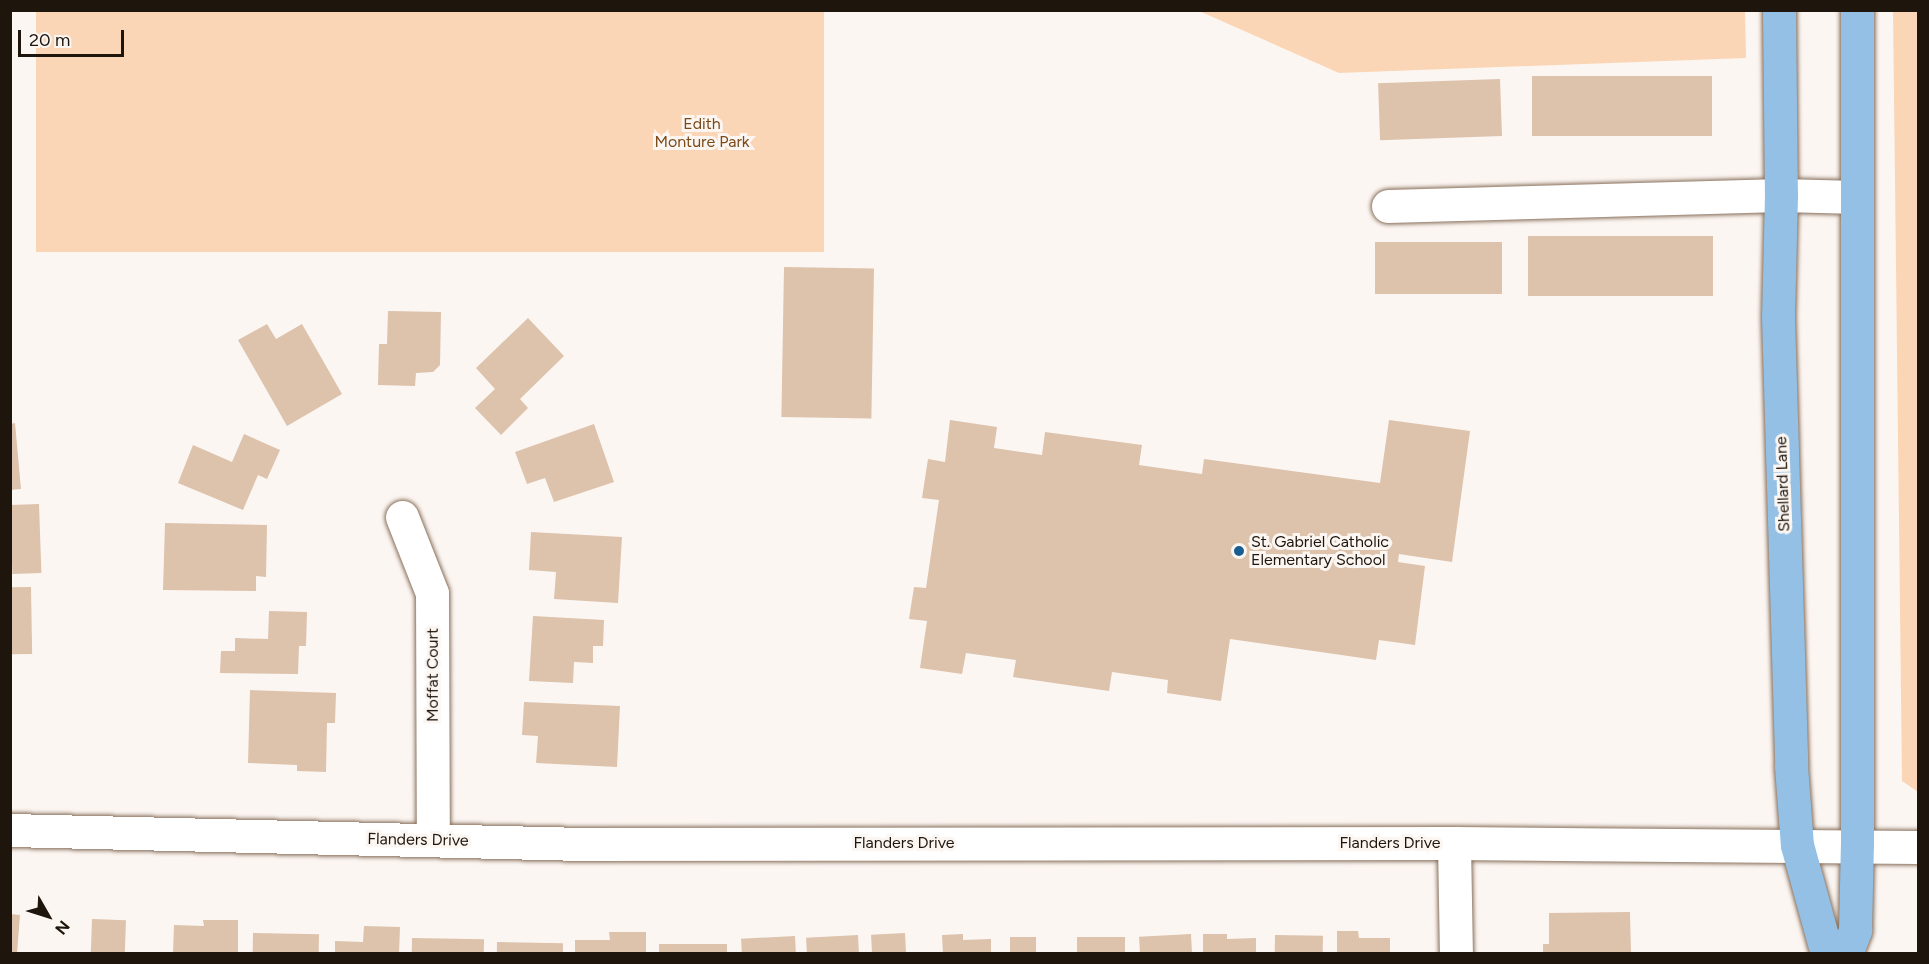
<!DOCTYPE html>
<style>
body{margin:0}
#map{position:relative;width:1929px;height:964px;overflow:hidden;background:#fcf6f2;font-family:Figtree,sans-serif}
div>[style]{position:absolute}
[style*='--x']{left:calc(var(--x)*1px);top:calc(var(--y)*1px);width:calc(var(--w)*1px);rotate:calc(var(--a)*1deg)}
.green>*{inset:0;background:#fbd6b6;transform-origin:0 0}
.building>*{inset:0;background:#ddc2ac;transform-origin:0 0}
.roads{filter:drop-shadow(0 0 2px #88705c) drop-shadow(0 0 2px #88705c)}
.minor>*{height:33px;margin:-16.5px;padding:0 16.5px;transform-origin:16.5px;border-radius:16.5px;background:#fff}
.major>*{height:33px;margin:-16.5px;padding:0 16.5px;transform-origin:16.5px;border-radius:16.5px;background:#94c0e5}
.dots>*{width:16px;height:16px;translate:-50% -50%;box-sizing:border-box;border:3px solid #fcf6f2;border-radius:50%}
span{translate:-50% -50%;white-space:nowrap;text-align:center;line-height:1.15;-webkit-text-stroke:6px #fcf6f2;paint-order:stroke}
.park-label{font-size:16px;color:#7b4a18}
.street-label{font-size:16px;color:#1e150d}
.poi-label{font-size:16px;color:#1e150d}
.left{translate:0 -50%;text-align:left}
.frame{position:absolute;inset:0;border:12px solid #1e150d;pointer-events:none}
.north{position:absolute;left:18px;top:886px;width:60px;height:60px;-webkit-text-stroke:4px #fcf6f2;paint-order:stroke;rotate:129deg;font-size:16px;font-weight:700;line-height:24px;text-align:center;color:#1e150d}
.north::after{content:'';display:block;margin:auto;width:21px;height:27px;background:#1e150d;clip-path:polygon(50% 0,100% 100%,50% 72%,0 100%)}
.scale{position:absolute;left:18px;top:30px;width:106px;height:27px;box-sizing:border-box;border:3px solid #1e150d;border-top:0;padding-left:8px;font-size:18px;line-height:21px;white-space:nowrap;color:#1e150d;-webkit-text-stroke:4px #fcf6f2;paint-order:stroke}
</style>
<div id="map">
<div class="green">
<i style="left:36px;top:11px;width:788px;height:241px"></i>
<i style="clip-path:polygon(1199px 11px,1745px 11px,1746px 58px,1339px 73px)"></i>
<i style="clip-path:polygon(1893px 11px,1918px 11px,1918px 792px,1902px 781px)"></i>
</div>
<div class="building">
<i style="left:1712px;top:76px;width:60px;height:180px;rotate:90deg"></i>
<i style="left:1500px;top:79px;width:57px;height:122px;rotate:88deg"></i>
<i style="left:1713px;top:236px;width:60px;height:185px;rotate:90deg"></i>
<i style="left:1375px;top:242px;width:127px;height:52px"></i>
<i style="left:784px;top:267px;width:90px;height:150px;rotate:1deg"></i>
<i style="clip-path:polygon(388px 311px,441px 312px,440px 365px,433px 372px,416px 373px,415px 386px,378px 385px,379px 344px,387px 344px)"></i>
<i style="clip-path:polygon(528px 318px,564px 356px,520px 399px,528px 408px,501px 435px,475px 408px,495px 389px,476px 368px)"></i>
<i style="clip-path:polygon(267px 324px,276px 339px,302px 324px,342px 394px,287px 426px,238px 340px)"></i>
<i style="clip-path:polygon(950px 420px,997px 427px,994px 448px,1042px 455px,1045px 432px,1142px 445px,1139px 465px,1202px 474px,1204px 459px,1380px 483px,1389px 420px,1470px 431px,1452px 562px,1399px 554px,1398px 562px,1425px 566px,1415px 645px,1379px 640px,1376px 660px,1230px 639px,1221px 701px,1167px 693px,1168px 680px,1112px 672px,1109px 691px,1013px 677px,1016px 660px,966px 653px,962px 674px,920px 668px,927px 621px,909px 619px,914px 587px,926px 588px,939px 500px,922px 498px,928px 459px,945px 462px)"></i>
<i style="clip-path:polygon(15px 423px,21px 489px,10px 490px,10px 424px)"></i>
<i style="clip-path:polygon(594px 424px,614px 482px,554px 502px,545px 478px,527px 484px,515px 452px)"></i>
<i style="clip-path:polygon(244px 434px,280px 450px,267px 479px,258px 475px,243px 510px,178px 483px,193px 445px,232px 462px)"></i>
<i style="left:39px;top:504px;width:69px;height:29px;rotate:88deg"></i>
<i style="clip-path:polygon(165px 523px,267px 525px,266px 577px,256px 576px,256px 591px,163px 590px)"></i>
<i style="clip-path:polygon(531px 532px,622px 537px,618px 603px,554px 599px,556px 572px,529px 570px)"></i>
<i style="left:31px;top:587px;width:67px;height:21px;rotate:89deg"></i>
<i style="clip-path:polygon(269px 611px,307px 612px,306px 646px,299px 646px,298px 674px,220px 673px,221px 651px,235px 651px,235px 638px,268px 639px)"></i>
<i style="clip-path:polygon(533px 616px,604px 620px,603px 646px,593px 646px,593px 663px,574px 662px,573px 683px,529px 681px)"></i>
<i style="clip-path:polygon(250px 690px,336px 693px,335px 723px,327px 723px,326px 772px,297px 771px,297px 765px,248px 763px)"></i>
<i style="clip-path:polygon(524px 702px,620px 706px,617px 767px,536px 763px,538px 736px,522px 735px)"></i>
<i style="clip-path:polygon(1630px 912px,1631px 954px,1543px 954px,1543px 944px,1549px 944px,1549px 913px)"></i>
<i style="clip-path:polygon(10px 914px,20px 915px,17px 954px,10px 954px)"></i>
<i style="left:92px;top:919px;width:34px;height:35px;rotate:2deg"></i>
<i style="clip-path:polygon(203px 920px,238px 920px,238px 954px,173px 954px,174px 925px,204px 926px)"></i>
<i style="clip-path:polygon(364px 926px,400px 927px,399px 954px,335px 954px,335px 941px,363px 942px)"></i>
<i style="clip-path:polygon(1337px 931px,1358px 931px,1359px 938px,1390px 938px,1390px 954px,1337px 954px)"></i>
<i style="clip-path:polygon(609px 932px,646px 932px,646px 954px,575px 954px,575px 940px,610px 940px)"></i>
<i style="left:253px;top:933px;width:66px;height:21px;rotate:1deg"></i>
<i style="left:905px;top:933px;width:21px;height:34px;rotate:87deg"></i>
<i style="clip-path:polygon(963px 934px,963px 940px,991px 939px,991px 954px,943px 954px,942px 935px)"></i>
<i style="left:1191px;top:934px;width:20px;height:52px;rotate:87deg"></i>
<i style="clip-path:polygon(1203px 934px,1227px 934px,1227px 939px,1256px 938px,1256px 954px,1203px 954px)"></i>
<i style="left:858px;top:935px;width:19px;height:52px;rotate:87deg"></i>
<i style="left:1275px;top:935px;width:48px;height:19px;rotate:1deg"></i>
<i style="left:795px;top:936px;width:18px;height:54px;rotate:87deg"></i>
<i style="left:1010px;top:937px;width:26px;height:17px"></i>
<i style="left:1077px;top:937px;width:48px;height:17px"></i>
<i style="left:412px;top:938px;width:72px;height:16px;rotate:1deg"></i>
<i style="left:497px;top:942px;width:66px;height:12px;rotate:1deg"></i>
<i style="left:727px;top:944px;width:10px;height:68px;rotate:90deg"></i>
</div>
<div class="roads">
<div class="minor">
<i style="--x:1388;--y:206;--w:393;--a:-1.6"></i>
<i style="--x:1781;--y:195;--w:76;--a:1.5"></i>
<i style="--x:402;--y:517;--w:82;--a:68.5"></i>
<i style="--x:432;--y:593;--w:247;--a:89.8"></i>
<i style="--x:10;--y:830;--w:571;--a:1.4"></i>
<i style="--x:581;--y:844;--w:873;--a:-0.07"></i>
<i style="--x:1454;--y:843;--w:464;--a:0.5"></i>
<i style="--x:1454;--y:843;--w:111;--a:89"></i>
</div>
<div class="major">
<i style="--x:1779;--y:10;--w:185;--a:89.4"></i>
<i style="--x:1781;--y:195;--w:122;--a:91.4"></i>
<i style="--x:1778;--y:317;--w:449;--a:88.3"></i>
<i style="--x:1791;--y:766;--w:79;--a:85.7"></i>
<i style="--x:1797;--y:845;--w:113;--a:74.6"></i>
<i style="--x:1846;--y:954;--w:26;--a:-69"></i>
<i style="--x:1855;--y:930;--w:85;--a:-88.7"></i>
<i style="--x:1857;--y:845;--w:835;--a:-90"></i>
</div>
</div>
<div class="dots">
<i style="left:1239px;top:551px;background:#185e93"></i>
</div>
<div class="park-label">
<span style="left:702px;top:133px">Edith<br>Monture Park</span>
</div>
<div class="street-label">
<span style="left:1783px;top:484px;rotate:-92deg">Shellard Lane</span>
<span style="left:433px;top:675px;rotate:-90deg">Moffat Court</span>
<span style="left:418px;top:840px;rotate:1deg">Flanders Drive</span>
<span style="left:904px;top:843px">Flanders Drive</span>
<span style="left:1390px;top:843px">Flanders Drive</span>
</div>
<div class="poi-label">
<span class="left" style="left:1251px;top:551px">St. Gabriel Catholic<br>Elementary School</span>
</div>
<div class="frame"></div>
<div class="north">N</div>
<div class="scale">20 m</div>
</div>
